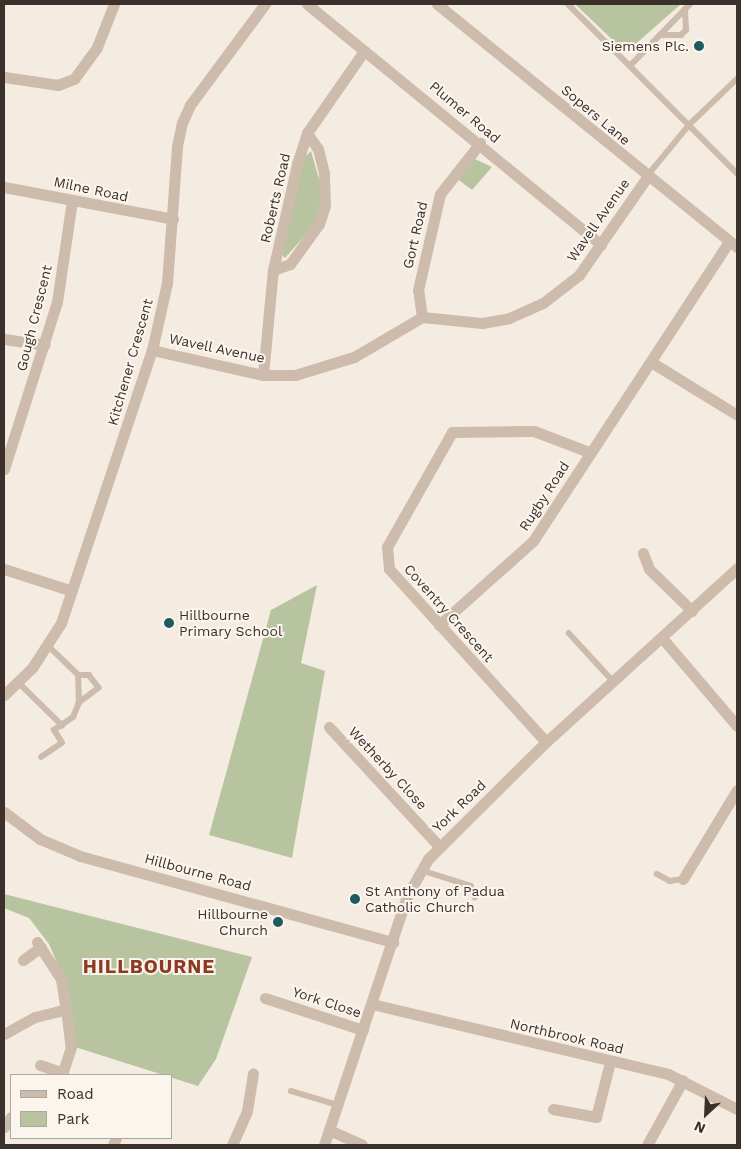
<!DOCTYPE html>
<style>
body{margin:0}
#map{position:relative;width:741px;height:1149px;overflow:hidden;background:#f4ebe1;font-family:"Work Sans",sans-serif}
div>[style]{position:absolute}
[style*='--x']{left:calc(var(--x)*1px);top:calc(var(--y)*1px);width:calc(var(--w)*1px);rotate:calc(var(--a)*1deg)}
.green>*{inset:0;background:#b8c4a0}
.lane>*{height:5.5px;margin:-2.75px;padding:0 2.75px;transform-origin:2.75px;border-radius:2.75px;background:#cdbbac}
.street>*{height:11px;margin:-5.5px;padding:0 5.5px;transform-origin:5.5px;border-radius:5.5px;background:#cdbbac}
.dots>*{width:14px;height:14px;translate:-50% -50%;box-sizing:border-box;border:2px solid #fbf5ee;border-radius:50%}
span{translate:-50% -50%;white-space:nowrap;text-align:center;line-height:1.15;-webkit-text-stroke:4px #fbf5ee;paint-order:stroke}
.poi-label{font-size:14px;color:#3b302b}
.right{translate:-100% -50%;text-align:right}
.left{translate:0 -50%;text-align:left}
.street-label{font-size:14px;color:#3b302b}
.district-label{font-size:19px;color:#8c3b22;font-weight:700;letter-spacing:1px}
.frame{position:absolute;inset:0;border:5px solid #3b302b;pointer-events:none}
.legend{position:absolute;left:10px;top:1074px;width:162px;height:65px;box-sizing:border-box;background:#fbf5ee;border:1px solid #aea6a0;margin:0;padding:6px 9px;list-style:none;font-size:15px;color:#3b302b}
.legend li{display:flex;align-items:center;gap:10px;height:25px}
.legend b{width:25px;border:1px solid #aea6a0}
.north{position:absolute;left:681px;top:1089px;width:50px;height:50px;-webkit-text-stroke:4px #fbf5ee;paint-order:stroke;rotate:205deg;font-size:14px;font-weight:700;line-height:20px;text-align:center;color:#3b302b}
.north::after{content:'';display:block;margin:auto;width:18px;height:22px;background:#3b302b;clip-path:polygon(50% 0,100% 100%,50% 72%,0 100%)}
</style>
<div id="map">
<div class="green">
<i style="clip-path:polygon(575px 4px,681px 4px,631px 48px,621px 48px)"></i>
<i style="clip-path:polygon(311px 151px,322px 190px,321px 201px,316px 223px,285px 258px,282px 255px,304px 158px)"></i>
<i style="clip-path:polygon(475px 159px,492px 167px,472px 190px,456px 178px)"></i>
<i style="clip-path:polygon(317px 585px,301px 663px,325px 671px,292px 858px,209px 835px,271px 610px)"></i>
<i style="clip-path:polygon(4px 894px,252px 957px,216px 1059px,198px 1086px,75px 1047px,63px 977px,49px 944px,29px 918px,4px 908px)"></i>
</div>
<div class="lane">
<i style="--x:568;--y:4;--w:239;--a:45"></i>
<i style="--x:660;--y:35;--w:21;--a:0"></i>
<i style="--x:681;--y:35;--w:7;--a:-45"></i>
<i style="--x:686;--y:30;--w:20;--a:-93"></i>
<i style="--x:630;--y:66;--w:86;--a:-45.9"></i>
<i style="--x:648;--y:175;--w:65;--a:-50.6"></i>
<i style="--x:689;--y:125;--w:66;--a:-43.8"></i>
<i style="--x:569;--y:633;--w:67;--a:47.4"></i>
<i style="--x:78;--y:675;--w:11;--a:0"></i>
<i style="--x:89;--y:675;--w:16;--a:52"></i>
<i style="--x:99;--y:688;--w:25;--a:143"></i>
<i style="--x:18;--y:682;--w:62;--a:44.3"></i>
<i style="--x:41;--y:757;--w:25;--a:-34"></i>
<i style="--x:62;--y:743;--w:15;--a:-122"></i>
<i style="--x:54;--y:730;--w:23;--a:-34"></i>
<i style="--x:73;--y:717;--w:15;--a:-67"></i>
<i style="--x:79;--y:703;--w:28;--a:-92"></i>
<i style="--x:78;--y:675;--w:42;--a:-136"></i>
<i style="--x:421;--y:870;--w:52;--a:17.7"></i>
<i style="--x:471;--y:886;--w:12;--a:70"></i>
<i style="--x:657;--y:874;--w:15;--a:28"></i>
<i style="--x:670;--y:881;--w:13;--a:-9"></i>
<i style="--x:291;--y:1091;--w:49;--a:16.6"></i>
</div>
<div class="street">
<i style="--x:307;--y:4;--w:380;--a:39.3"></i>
<i style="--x:437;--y:4;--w:386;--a:39"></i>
<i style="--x:4;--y:77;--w:55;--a:8.4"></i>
<i style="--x:58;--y:85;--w:17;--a:-21"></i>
<i style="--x:74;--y:79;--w:39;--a:-54"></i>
<i style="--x:97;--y:47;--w:46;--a:-68.4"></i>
<i style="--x:4;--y:187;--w:172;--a:10.7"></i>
<i style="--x:273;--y:270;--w:18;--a:-19"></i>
<i style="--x:290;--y:264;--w:49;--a:-54.1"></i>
<i style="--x:319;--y:224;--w:19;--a:-72"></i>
<i style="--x:325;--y:206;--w:33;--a:-92"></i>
<i style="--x:324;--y:173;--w:25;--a:-104"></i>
<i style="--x:318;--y:149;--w:19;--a:-125"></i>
<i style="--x:422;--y:317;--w:27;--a:-98"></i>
<i style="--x:418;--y:290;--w:98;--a:-77.1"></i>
<i style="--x:440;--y:194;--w:65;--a:-51.9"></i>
<i style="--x:4;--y:339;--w:41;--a:8.3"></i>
<i style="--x:152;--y:350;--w:114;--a:12.7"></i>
<i style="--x:263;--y:375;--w:32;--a:0"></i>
<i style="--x:295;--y:375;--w:62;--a:-17"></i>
<i style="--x:354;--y:357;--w:79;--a:-30.5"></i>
<i style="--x:422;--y:317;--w:60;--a:5.7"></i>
<i style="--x:482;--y:323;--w:27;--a:-10"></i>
<i style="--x:509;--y:318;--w:37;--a:-24"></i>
<i style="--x:543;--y:303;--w:46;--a:-37.9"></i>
<i style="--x:579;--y:275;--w:119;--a:-55.2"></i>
<i style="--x:651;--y:362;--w:101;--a:31.6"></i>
<i style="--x:263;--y:375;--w:105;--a:-84.6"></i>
<i style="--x:273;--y:270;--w:109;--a:-77.2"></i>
<i style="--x:297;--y:164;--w:33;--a:-72"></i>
<i style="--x:307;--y:133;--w:100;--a:-55.2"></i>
<i style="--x:4;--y:469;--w:175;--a:-72.4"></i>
<i style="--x:57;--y:302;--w:103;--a:-81.6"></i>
<i style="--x:643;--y:553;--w:17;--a:69"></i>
<i style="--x:649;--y:569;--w:60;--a:44.3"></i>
<i style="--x:4;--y:569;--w:71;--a:17.9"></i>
<i style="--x:439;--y:625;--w:126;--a:-41.8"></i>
<i style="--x:533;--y:541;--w:358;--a:-56.8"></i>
<i style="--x:663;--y:639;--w:114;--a:49.6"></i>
<i style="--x:4;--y:695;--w:39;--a:-44"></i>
<i style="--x:32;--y:668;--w:54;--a:-57.2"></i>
<i style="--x:61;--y:623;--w:288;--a:-71.6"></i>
<i style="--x:152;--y:350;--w:69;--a:-77.4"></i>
<i style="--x:167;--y:283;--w:137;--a:-85.8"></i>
<i style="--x:177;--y:146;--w:24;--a:-78"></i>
<i style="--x:182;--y:123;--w:20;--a:-66"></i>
<i style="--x:190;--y:105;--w:126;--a:-53.4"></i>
<i style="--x:329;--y:727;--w:162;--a:47.3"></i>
<i style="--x:546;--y:742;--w:234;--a:-132.2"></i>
<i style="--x:389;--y:569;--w:22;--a:-95"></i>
<i style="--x:387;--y:547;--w:132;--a:-60.5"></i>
<i style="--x:452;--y:432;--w:82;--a:-0.7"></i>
<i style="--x:534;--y:431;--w:59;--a:20.9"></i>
<i style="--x:4;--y:812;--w:45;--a:36.9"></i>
<i style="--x:40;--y:839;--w:43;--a:23"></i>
<i style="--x:80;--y:856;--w:325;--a:15.4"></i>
<i style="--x:683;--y:879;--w:104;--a:-58.8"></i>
<i style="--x:37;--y:942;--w:44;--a:57"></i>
<i style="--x:61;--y:979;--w:30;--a:81"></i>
<i style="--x:23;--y:960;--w:22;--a:-36"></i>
<i style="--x:265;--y:998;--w:103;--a:18.1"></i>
<i style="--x:372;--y:1004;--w:304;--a:13.3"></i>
<i style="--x:668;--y:1074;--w:77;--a:26.9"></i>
<i style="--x:4;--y:1034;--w:35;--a:-29"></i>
<i style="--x:35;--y:1017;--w:32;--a:-14"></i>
<i style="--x:66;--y:1009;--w:38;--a:83"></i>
<i style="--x:71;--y:1047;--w:29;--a:108"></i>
<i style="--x:40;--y:1065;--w:24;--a:19"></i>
<i style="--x:553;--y:1109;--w:44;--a:10.5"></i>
<i style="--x:596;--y:1117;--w:57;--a:-75.7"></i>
<i style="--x:4;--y:1127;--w:12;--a:-55"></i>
<i style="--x:329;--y:1130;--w:36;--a:24"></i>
<i style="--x:113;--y:1145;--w:8;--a:-67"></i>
<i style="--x:232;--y:1145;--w:37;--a:-66"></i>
<i style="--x:247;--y:1111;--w:38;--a:-81"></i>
<i style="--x:324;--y:1145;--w:262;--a:-71.6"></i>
<i style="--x:407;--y:896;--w:43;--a:-60.4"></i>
<i style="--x:428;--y:859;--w:166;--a:-44.8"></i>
<i style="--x:546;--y:742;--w:258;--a:-42.3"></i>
<i style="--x:647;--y:1145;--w:74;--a:-61"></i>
</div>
<div class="dots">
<i style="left:699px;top:46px;background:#1f5a5e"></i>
<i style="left:169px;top:623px;background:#1f5a5e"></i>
<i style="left:355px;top:899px;background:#1f5a5e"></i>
<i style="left:278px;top:922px;background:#1f5a5e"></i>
</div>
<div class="poi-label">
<span class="right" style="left:689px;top:46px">Siemens Plc.</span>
<span class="left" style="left:179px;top:623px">Hillbourne<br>Primary School</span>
<span class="left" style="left:365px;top:899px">St Anthony of Padua<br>Catholic Church</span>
<span class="right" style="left:268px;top:922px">Hillbourne<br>Church</span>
</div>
<div class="street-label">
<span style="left:465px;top:112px;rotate:40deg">Plumer Road</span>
<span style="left:596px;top:115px;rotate:40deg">Sopers Lane</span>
<span style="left:91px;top:189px;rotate:12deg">Milne Road</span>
<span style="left:275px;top:198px;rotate:-77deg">Roberts Road</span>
<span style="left:598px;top:220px;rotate:-55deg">Wavell Avenue</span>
<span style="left:415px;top:235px;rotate:-77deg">Gort Road</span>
<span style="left:34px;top:318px;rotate:-76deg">Gough Crescent</span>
<span style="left:217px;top:348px;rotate:12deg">Wavell Avenue</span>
<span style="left:130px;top:362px;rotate:-74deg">Kitchener Crescent</span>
<span style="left:544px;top:496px;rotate:-57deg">Rugby Road</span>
<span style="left:449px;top:613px;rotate:48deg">Coventry Crescent</span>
<span style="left:388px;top:768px;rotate:47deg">Wetherby Close</span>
<span style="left:459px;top:806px;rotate:-44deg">York Road</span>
<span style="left:198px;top:872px;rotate:15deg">Hillbourne Road</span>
<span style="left:327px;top:1002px;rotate:18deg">York Close</span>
<span style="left:567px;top:1036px;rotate:13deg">Northbrook Road</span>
</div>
<div class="district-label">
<span style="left:149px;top:967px">HILLBOURNE</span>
</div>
<div class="frame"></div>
<ul class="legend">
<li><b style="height:6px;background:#cdbbac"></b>Road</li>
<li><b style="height:14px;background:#b8c4a0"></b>Park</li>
</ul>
<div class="north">N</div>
</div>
